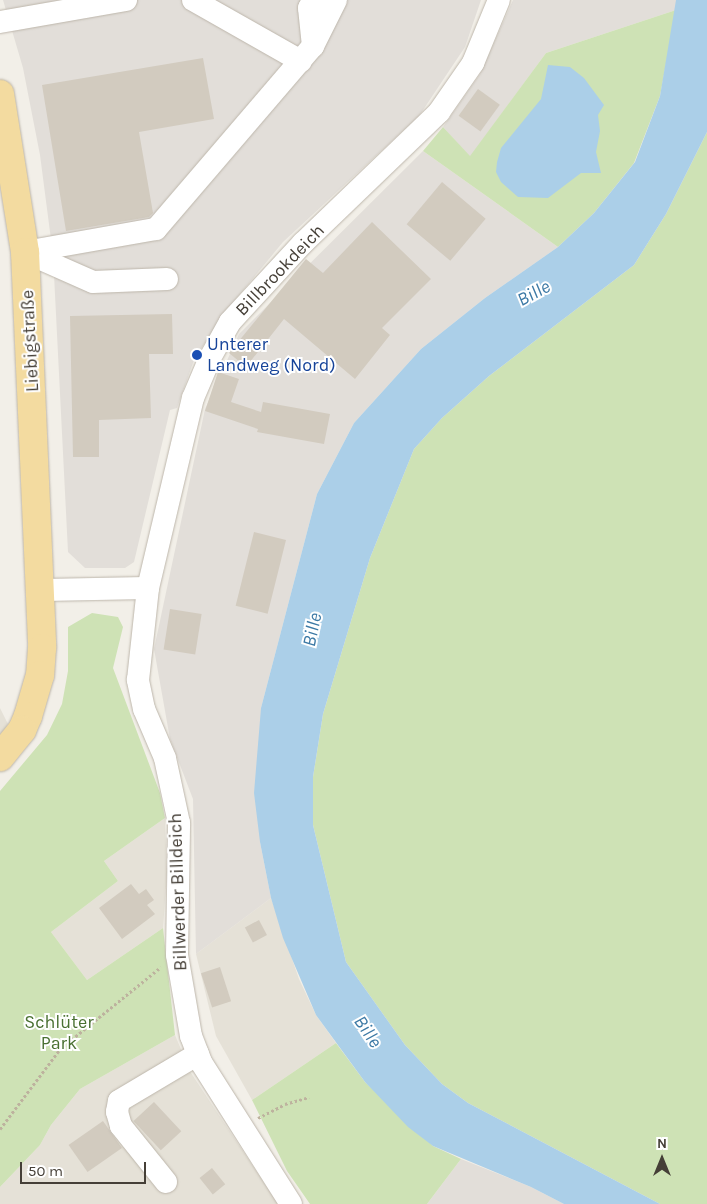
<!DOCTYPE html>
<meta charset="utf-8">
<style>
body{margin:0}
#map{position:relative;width:707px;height:1204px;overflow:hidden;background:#f2efe8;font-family:Karla,sans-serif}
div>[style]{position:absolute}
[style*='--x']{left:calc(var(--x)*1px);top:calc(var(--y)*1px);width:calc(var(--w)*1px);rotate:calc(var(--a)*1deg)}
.residential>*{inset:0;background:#e5e1d7}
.industrial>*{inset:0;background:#e2ded9}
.green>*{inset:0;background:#cee2b5}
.water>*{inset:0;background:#abcfe8}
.building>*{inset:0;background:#d2cbbf;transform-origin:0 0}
.path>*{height:3px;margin-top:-1.5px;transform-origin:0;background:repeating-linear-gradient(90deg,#bdb29e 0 2.5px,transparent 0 5px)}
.roads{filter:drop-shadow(0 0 1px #bdb6ab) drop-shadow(0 0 1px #bdb6ab)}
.minor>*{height:22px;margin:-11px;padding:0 11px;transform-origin:11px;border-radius:11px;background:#fff}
.major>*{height:28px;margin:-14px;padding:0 14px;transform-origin:14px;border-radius:14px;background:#f3dba0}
.dots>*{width:14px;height:14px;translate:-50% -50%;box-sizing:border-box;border:2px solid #fff;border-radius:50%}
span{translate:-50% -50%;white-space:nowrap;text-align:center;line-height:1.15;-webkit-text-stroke:4px #fff;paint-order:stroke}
.street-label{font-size:18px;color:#453f37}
.transit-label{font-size:18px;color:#164399}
.left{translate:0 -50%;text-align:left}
.park-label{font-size:18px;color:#497031}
.water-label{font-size:19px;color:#3c79a5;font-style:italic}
.north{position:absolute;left:637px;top:1134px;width:50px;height:50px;-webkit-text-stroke:4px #fff;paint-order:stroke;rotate:0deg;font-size:14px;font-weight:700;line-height:20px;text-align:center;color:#453f37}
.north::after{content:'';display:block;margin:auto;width:18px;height:22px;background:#453f37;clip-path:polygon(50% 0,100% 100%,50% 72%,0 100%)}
.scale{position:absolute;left:20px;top:1162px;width:126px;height:22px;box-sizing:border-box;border:2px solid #453f37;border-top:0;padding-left:6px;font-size:15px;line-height:18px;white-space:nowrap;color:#453f37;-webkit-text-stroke:4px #fff;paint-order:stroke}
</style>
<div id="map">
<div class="residential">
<i style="clip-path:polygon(0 708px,8px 724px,0 739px)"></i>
<i style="clip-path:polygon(165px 818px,167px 873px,163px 928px,87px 980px,51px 932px,118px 881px,104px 861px)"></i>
<i style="clip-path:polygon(271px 898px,299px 979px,316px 1015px,336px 1043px,252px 1100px,216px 1036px,196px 954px)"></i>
<i style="clip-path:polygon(175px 1035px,191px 1073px,278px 1204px,0 1204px,0 1187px,40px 1145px,51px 1125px,80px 1089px)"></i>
</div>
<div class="industrial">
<i style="clip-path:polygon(3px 0,481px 0,465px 47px,419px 116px,283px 242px,221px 317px,194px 360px,177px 408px,170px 410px,134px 562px,125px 568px,85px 568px,68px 552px,53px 255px,40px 155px,23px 68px)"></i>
<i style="clip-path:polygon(513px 0,676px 0,676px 10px,546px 53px,470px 157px,443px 127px,480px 74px)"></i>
<i style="clip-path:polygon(423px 151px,558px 247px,485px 298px,421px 349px,354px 423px,317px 494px,261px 708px,260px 842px,271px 898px,196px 954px,193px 799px,170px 739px,154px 649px,205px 409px,239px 334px)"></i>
<i style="clip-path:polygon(461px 1159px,531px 1187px,564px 1204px,427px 1204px)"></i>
</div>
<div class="green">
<i style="clip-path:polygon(676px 10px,660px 96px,634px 163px,594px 213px,558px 247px,423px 151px,443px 127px,470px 156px,546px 53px)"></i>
<i style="clip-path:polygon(707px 132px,707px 1204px,660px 1204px,468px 1103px,442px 1084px,405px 1045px,346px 962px,313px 825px,313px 777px,323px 714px,370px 558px,414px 449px,442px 418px,489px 376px,634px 265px,666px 214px)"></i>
<i style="clip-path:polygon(92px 613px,118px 617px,123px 627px,113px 668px,160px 793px,165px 818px,104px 861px,118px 881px,51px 932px,87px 980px,163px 928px,175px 1035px,80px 1089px,51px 1125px,40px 1145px,0 1187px,0 791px,47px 735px,62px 704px,68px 671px,68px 627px)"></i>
<i style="clip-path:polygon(336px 1043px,365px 1082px,433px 1146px,461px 1159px,427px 1204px,310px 1204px,287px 1171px,252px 1100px)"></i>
</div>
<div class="water">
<i style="clip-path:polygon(676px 0,707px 0,707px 132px,666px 214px,634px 265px,489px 376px,442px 418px,414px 449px,370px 558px,323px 714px,313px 777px,313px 825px,346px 962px,405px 1045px,442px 1084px,468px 1103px,660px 1204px,564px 1204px,531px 1187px,433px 1146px,408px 1127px,365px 1082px,316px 1015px,283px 938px,271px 898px,260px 842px,254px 793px,261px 708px,317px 494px,354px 423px,421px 349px,485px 298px,558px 247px,594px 213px,635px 162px,660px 96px)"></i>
<i style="clip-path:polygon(548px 65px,570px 67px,584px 78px,604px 105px,598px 115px,600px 131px,596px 152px,601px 173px,581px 173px,548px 198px,518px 197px,501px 182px,496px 172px,497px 162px,501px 148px,541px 99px)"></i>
</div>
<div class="building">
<i style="clip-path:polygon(203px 58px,214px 119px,139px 132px,153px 213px,149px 217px,66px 231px,42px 85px)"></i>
<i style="left:478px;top:89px;width:27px;height:33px;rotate:36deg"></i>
<i style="left:442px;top:182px;width:57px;height:55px;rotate:40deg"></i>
<i style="clip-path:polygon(372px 222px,431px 279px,382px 328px,390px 335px,355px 379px,284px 319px,246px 367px,229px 353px,306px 259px,323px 273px)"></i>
<i style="clip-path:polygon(172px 314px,173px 354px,149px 354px,151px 418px,99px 420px,99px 457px,73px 457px,70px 316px)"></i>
<i style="clip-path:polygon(218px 372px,239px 379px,231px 402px,261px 412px,263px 402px,330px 414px,324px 444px,257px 432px,258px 429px,205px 411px)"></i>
<i style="left:254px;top:532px;width:33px;height:76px;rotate:14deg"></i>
<i style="left:170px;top:609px;width:32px;height:41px;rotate:9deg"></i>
<i style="clip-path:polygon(131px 884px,139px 894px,146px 889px,154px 900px,147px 905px,155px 914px,122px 939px,99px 908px)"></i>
<i style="left:259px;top:920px;width:17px;height:16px;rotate:62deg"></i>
<i style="left:220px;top:967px;width:36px;height:20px;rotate:72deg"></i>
<i style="left:154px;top:1102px;width:40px;height:28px;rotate:47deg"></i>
<i style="left:103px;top:1121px;width:33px;height:42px;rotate:55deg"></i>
<i style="left:212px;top:1168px;width:21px;height:16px;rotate:51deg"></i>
</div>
<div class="path">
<i style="--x:258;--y:1118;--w:30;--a:-27"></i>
<i style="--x:285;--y:1104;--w:25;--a:-16"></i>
<i style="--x:0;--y:1129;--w:100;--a:-53.1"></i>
<i style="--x:60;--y:1049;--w:130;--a:-39.1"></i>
</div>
<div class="roads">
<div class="minor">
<i style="--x:193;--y:0;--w:124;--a:29.5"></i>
<i style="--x:0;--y:22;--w:128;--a:-9.9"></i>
<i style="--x:313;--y:46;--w:38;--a:-96"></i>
<i style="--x:309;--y:8;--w:9;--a:-63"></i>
<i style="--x:25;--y:252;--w:133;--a:-10"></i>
<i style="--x:156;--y:229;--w:241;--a:-49.4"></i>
<i style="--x:313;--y:46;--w:51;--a:-63.4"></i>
<i style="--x:25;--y:252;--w:74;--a:23.8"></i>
<i style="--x:93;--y:282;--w:74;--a:-2.3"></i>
<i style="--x:42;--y:590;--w:106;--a:-1.1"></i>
<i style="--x:166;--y:1182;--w:72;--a:-128.8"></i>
<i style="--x:121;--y:1126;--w:15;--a:-106"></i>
<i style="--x:117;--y:1112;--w:11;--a:-80"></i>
<i style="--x:119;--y:1101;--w:92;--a:-30.7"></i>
<i style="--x:291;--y:1204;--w:168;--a:-122.4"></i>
<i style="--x:201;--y:1062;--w:28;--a:-111"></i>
<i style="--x:191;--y:1036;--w:82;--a:-99.8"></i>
<i style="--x:177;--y:955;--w:132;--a:-89.1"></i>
<i style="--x:179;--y:823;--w:66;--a:-102.2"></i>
<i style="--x:165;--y:758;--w:53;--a:-113.2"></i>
<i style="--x:144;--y:709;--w:30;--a:-102"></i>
<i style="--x:138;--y:680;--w:93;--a:-83.8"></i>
<i style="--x:148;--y:588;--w:195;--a:-76.7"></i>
<i style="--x:193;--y:398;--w:43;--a:-67"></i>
<i style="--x:210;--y:358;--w:41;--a:-60.9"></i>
<i style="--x:230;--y:322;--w:108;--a:-47.3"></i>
<i style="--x:303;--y:243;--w:189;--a:-43.9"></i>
<i style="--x:439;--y:112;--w:60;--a:-55.2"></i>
<i style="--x:473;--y:63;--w:68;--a:-67.6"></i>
</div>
<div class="major">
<i style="--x:0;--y:94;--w:160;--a:81"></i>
<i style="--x:25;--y:252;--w:396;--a:87.5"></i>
<i style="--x:42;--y:648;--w:27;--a:94"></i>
<i style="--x:40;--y:675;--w:43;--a:106.3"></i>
<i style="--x:28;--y:716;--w:15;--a:113"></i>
<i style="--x:22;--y:730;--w:35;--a:129"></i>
</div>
</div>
<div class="dots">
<i style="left:197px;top:355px;background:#1a4fb4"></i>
</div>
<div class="street-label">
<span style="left:280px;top:270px;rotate:-46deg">Billbrookdeich</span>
<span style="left:30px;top:341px;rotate:-93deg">Liebigstraße</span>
<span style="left:178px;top:892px;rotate:-92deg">Billwerder Billdeich</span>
</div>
<div class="transit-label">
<span class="left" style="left:207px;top:355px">Unterer<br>Landweg (Nord)</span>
</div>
<div class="park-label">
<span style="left:59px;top:1033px">Schlüter<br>Park</span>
</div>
<div class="water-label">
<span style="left:534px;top:294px;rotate:-28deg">Bille</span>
<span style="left:313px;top:630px;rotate:-78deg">Bille</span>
<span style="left:367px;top:1032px;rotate:56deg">Bille</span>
</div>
<div class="north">N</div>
<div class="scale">50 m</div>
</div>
